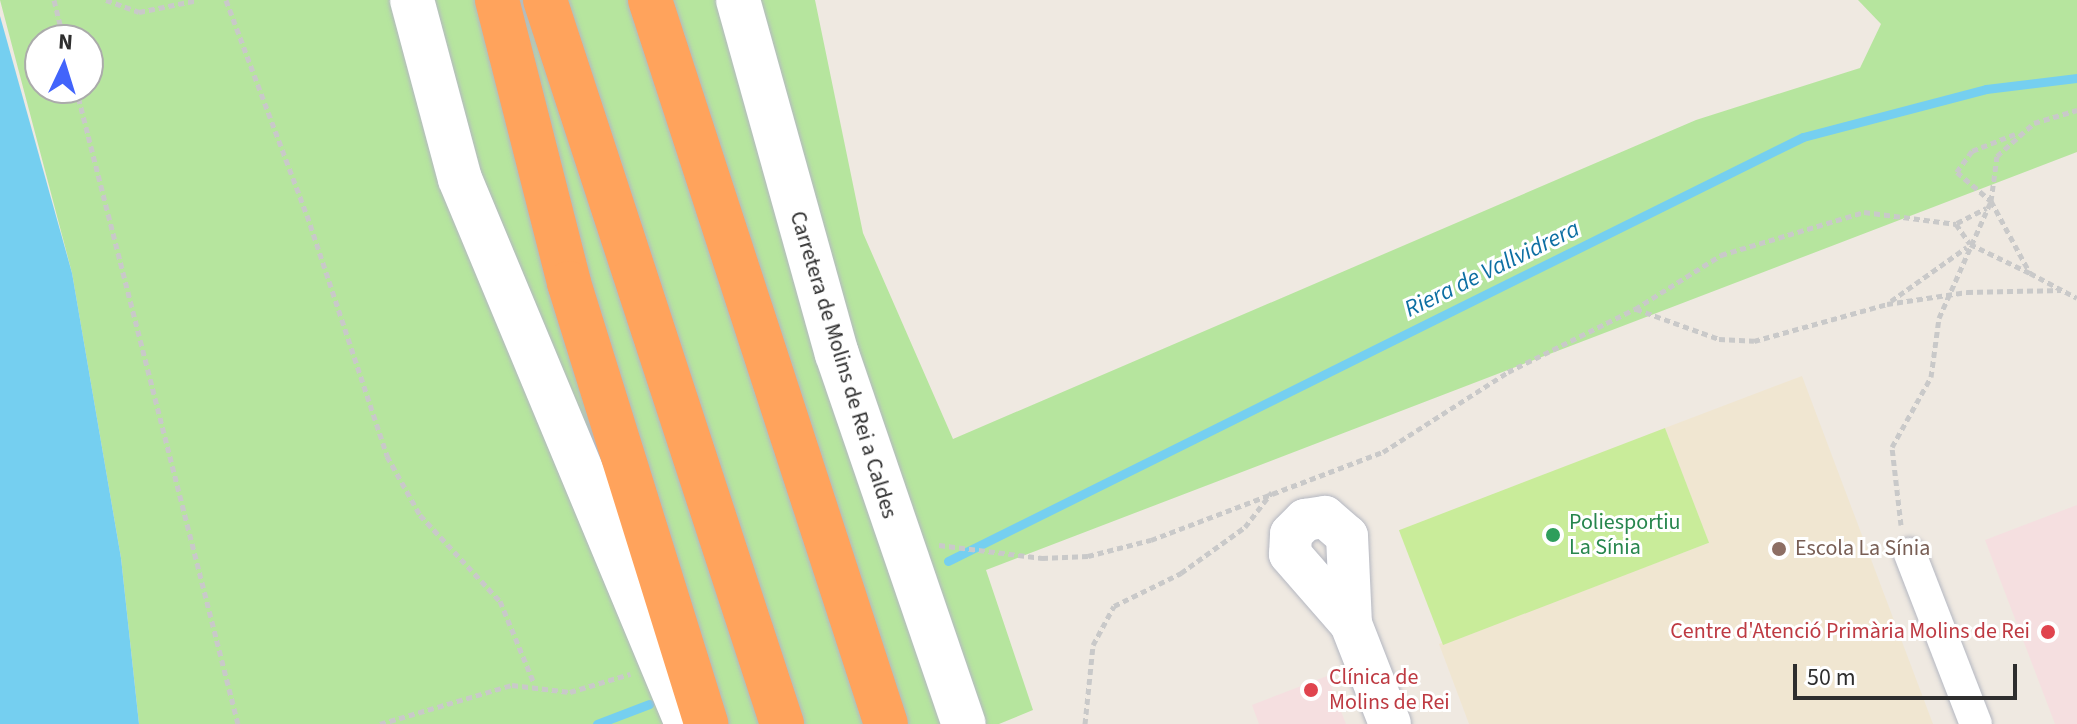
<!DOCTYPE html>
<meta charset="utf-8">
<style>
body{margin:0}
#map{position:relative;width:2077px;height:724px;overflow:hidden;background:#efe9e1;font-family:"Source Sans 3",sans-serif}
div>[style]{position:absolute}
[style*='--x']{left:calc(var(--x)*1px);top:calc(var(--y)*1px);width:calc(var(--w)*1px);rotate:calc(var(--a)*1deg)}
.education>*{inset:0;background:#f0e6d1}
.medical>*{inset:0;background:#f5dfe0}
.green>*{inset:0;background:#b6e59e}
.pitch>*{inset:0;background:#c9ec9a;transform-origin:0 0}
.water>*{inset:0;background:#75cff0}
.stream>*{height:9px;margin:-4.5px;padding:0 4.5px;transform-origin:4.5px;border-radius:4.5px;background:#75cff0}
.path>*{height:5px;margin-top:-2.5px;transform-origin:0;background:repeating-linear-gradient(90deg,#c9c9c9 0 6px,transparent 0 10px)}
.roads{filter:drop-shadow(0 0 2px #b4b7c1) drop-shadow(0 0 2px #b4b7c1)}
.minor>*{height:32px;margin:-16px;padding:0 16px;transform-origin:16px;border-radius:16px;background:#fff}
.tertiary>*{height:42px;margin:-21px;padding:0 21px;transform-origin:21px;border-radius:21px;background:#fff}
.secondary>*{height:44px;margin:-22px;padding:0 22px;transform-origin:22px;border-radius:22px;background:#fff}
.motorway>*{height:44px;margin:-22px;padding:0 22px;transform-origin:22px;border-radius:22px;background:#ffa35c}
.dots>*{width:22px;height:22px;translate:-50% -50%;box-sizing:border-box;border:4px solid #fff;border-radius:50%}
span{translate:-50% -50%;white-space:nowrap;text-align:center;line-height:1.15;-webkit-text-stroke:6px #fff;paint-order:stroke}
.street-label{font-size:22px;color:#2e2e2e}
.leisure-label{font-size:22px;color:#27864d}
.left{translate:0 -50%;text-align:left}
.education-label{font-size:22px;color:#785e54}
.health-label{font-size:22px;color:#be3a42}
.right{translate:-100% -50%;text-align:right}
.water-label{font-size:24px;color:#0d6fa3;font-style:italic}
.north{position:absolute;left:24px;top:24px;width:80px;height:80px;box-sizing:border-box;background:#fff;border:2px solid #ababab;border-radius:50%;rotate:4deg;font-size:22px;font-weight:700;line-height:32px;text-align:center;color:#2e2e2e}
.north::after{content:'';display:block;margin:auto;width:28px;height:36px;background:#4264fb;clip-path:polygon(50% 0,100% 100%,50% 72%,0 100%)}
.scale{position:absolute;left:1793px;top:664px;width:224px;height:36px;box-sizing:border-box;border:4px solid #2e2e2e;border-top:0;padding-left:10px;font-size:24px;line-height:28px;white-space:nowrap;color:#2e2e2e;-webkit-text-stroke:6px #fff;paint-order:stroke}
</style>
<div id="map">
<div class="education">
<i style="clip-path:polygon(1802px 376px,1933px 724px,1469px 724px,1439px 644px,1709px 543px,1665px 428px)"></i>
</div>
<div class="medical">
<i style="clip-path:polygon(2077px 505px,2077px 724px,2055px 724px,1985px 540px)"></i>
<i style="clip-path:polygon(1327px 676px,1346px 724px,1259px 724px,1252px 705px)"></i>
</div>
<div class="green">
<i style="clip-path:polygon(evenodd,0 0,815px 0,863px 233px,953px 439px,1696px 120px,1860px 68px,1881px 24px,1858px 0,2077px 0,2077px 152px,986px 570px,1033px 710px,999px 724px,139px 724px,121px 558px,72px 273px,0 0,40px 40px,88px 40px,88px 88px,40px 88px,40px 40px)"></i>
</div>
<div class="pitch">
<i style="left:1665px;top:428px;width:123px;height:285px;rotate:69deg"></i>
</div>
<div class="water">
<i style="clip-path:polygon(0 16px,72px 273px,121px 558px,139px 724px,0 724px)"></i>
</div>
<div class="stream">
<i style="--x:948;--y:561;--w:954;--a:-26.38"></i>
<i style="--x:1803;--y:137;--w:189;--a:-14.7"></i>
<i style="--x:1986;--y:89;--w:92;--a:-6.9"></i>
<i style="--x:597;--y:724;--w:56;--a:-21"></i>
</div>
<div class="path">
<i style="--x:54;--y:0;--w:41;--a:76"></i>
<i style="--x:106;--y:0;--w:35;--a:20"></i>
<i style="--x:139;--y:12;--w:60;--a:-11.5"></i>
<i style="--x:226;--y:0;--w:230;--a:69.4"></i>
<i style="--x:307;--y:215;--w:254;--a:71.6"></i>
<i style="--x:387;--y:456;--w:68;--a:60.8"></i>
<i style="--x:420;--y:515;--w:117;--a:47.1"></i>
<i style="--x:500;--y:601;--w:89;--a:67.5"></i>
<i style="--x:76;--y:88;--w:656;--a:75.71"></i>
<i style="--x:2015;--y:134;--w:46;--a:158.4"></i>
<i style="--x:1972;--y:151;--w:26;--a:126"></i>
<i style="--x:1957;--y:172;--w:45;--a:40.5"></i>
<i style="--x:1991;--y:201;--w:82;--a:61.6"></i>
<i style="--x:2030;--y:273;--w:53;--a:28"></i>
<i style="--x:1957;--y:223;--w:33;--a:-27"></i>
<i style="--x:1891;--y:301;--w:93;--a:-35.4"></i>
<i style="--x:1636;--y:309;--w:88;--a:19.9"></i>
<i style="--x:1719;--y:339;--w:35;--a:3"></i>
<i style="--x:1754;--y:341;--w:138;--a:-15.5"></i>
<i style="--x:1887;--y:304;--w:81;--a:-8.5"></i>
<i style="--x:1967;--y:292;--w:94;--a:-1.2"></i>
<i style="--x:1901;--y:525;--w:79;--a:-96.6"></i>
<i style="--x:1892;--y:447;--w:80;--a:-60.9"></i>
<i style="--x:1931;--y:377;--w:60;--a:-82.3"></i>
<i style="--x:1939;--y:318;--w:128;--a:-66"></i>
<i style="--x:1991;--y:201;--w:45;--a:-82.4"></i>
<i style="--x:1997;--y:156;--w:50;--a:-41.7"></i>
<i style="--x:2034;--y:123;--w:45;--a:-16.8"></i>
<i style="--x:939;--y:545;--w:104;--a:7.2"></i>
<i style="--x:1042;--y:558;--w:46;--a:-2.5"></i>
<i style="--x:1088;--y:556;--w:65;--a:-14.3"></i>
<i style="--x:1151;--y:540;--w:248;--a:-20.8"></i>
<i style="--x:1383;--y:452;--w:148;--a:-32.6"></i>
<i style="--x:1508;--y:372;--w:142;--a:-26.4"></i>
<i style="--x:1635;--y:309;--w:102;--a:-32.1"></i>
<i style="--x:1721;--y:255;--w:149;--a:-16.7"></i>
<i style="--x:1864;--y:212;--w:93;--a:7.4"></i>
<i style="--x:1956;--y:224;--w:24;--a:55"></i>
<i style="--x:1970;--y:244;--w:67;--a:25.8"></i>
<i style="--x:380;--y:724;--w:138;--a:-16.5"></i>
<i style="--x:512;--y:685;--w:58;--a:6.9"></i>
<i style="--x:570;--y:692;--w:63;--a:-16.7"></i>
<i style="--x:1085;--y:724;--w:79;--a:-84.2"></i>
<i style="--x:1093;--y:645;--w:44;--a:-61.7"></i>
<i style="--x:1114;--y:606;--w:75;--a:-26.2"></i>
<i style="--x:1181;--y:573;--w:79;--a:-35.7"></i>
<i style="--x:1245;--y:527;--w:44;--a:-52.4"></i>
</div>
<div class="roads">
<div class="minor">
<i style="--x:1910;--y:554;--w:182;--a:68.8"></i>
</div>
<div class="tertiary">
<i style="--x:1351;--y:624;--w:93;--a:-131.1"></i>
<i style="--x:1290;--y:554;--w:20;--a:-87"></i>
<i style="--x:1291;--y:534;--w:20;--a:-45"></i>
<i style="--x:1305;--y:520;--w:20;--a:-9"></i>
<i style="--x:1325;--y:517;--w:29;--a:41"></i>
<i style="--x:1347;--y:536;--w:88;--a:87.4"></i>
<i style="--x:1351;--y:624;--w:107;--a:68.7"></i>
</div>
<div class="secondary">
<i style="--x:412;--y:0;--w:185;--a:75"></i>
<i style="--x:460;--y:179;--w:590;--a:67.39"></i>
<i style="--x:738;--y:0;--w:368;--a:74.4"></i>
<i style="--x:837;--y:354;--w:391;--a:71.1"></i>
</div>
<div class="motorway">
<i style="--x:497;--y:0;--w:292;--a:75.7"></i>
<i style="--x:569;--y:283;--w:462;--a:72.7"></i>
<i style="--x:545;--y:0;--w:762;--a:71.87"></i>
<i style="--x:650;--y:0;--w:761;--a:71.95"></i>
</div>
</div>
<div class="dots">
<i style="left:1553px;top:535px;background:#2e9e5b"></i>
<i style="left:1779px;top:549px;background:#8d6e63"></i>
<i style="left:2048px;top:632px;background:#e0444e"></i>
<i style="left:1311px;top:690px;background:#e0444e"></i>
</div>
<div class="street-label">
<span style="left:843px;top:365px;rotate:73deg">Carretera de Molins de Rei a Caldes</span>
</div>
<div class="leisure-label">
<span class="left" style="left:1569px;top:535px">Poliesportiu<br>La Sínia</span>
</div>
<div class="education-label">
<span class="left" style="left:1795px;top:549px">Escola La Sínia</span>
</div>
<div class="health-label">
<span class="right" style="left:2030px;top:632px">Centre d'Atenció Primària Molins de Rei</span>
<span class="left" style="left:1329px;top:690px">Clínica de<br>Molins de Rei</span>
</div>
<div class="water-label">
<span style="left:1492px;top:269px;rotate:-26deg">Riera de Vallvidrera</span>
</div>
<div class="north">N</div>
<div class="scale">50 m</div>
</div>
